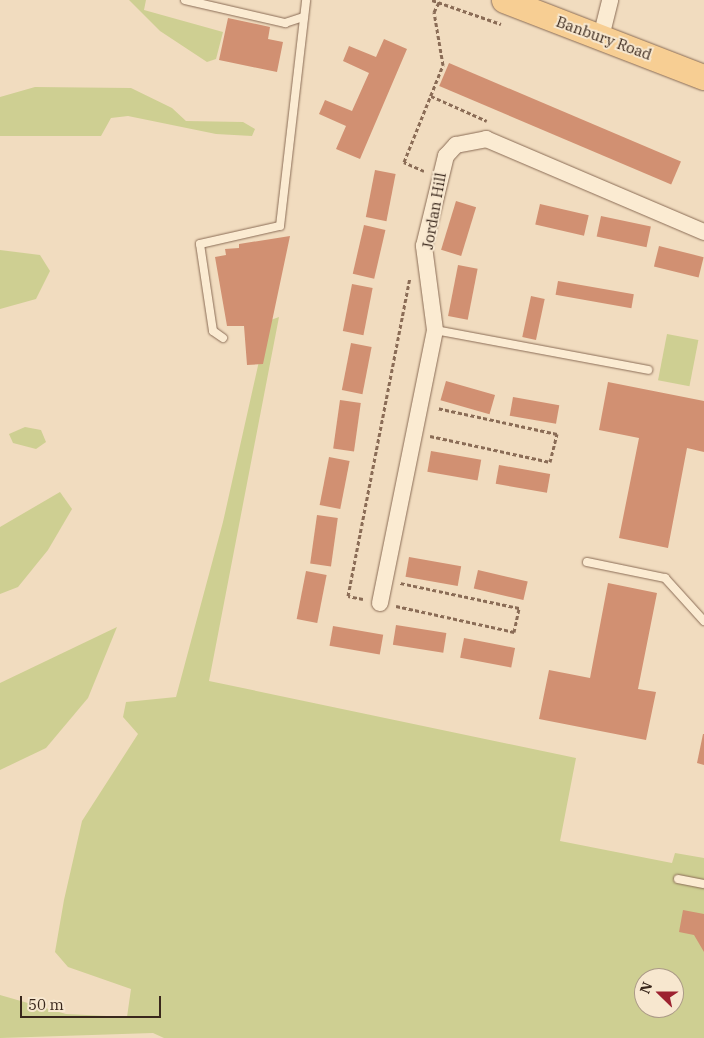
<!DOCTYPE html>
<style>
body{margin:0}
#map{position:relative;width:704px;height:1038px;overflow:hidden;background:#f1dcbf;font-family:"IBM Plex Serif",serif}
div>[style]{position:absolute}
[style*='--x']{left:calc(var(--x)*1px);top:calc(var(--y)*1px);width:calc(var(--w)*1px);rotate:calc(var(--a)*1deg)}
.green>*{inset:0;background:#cecf92;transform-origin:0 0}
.building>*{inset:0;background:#d19072;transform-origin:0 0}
.path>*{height:3px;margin-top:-1.5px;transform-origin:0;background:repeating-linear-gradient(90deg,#8a6c56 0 4px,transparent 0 6.5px)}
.roads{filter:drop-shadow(0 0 1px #8a6c56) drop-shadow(0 0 1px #8a6c56)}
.lane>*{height:8px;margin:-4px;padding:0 4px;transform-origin:4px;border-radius:4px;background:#fbebd2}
.street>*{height:16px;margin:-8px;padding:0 8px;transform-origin:8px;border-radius:8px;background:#fbebd2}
.primary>*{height:25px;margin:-12.5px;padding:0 12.5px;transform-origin:12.5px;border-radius:12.5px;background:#f7ce93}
span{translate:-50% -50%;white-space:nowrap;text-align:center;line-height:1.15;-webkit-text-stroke:4px #f7e7cf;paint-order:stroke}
.street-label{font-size:15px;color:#39271c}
.north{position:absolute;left:634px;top:968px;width:50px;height:50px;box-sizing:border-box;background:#f7e7cf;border:1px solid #ab9a87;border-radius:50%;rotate:292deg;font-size:14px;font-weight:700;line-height:20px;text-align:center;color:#39271c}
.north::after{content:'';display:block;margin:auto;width:18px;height:22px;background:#9d2230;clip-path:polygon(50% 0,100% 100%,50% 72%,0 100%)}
.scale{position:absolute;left:20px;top:996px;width:141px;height:22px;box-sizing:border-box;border:2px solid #39271c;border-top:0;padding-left:6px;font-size:15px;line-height:18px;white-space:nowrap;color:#39271c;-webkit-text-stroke:4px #f7e7cf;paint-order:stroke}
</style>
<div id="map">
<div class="green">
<i style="clip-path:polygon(129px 0,146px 0,144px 10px,223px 32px,216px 59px,207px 62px,160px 31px)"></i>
<i style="clip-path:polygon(35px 87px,131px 88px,172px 108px,186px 121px,243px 122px,255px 129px,252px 136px,216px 134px,128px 116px,111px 118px,101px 136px,0 136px,0 97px)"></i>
<i style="clip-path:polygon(0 250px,40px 255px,50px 271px,36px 299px,0 309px)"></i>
<i style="clip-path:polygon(evenodd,279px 317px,209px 681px,576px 758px,560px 841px,672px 863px,675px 853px,704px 858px,704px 1038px,164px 1038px,153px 1033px,0 1038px,0 995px,66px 1014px,127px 1017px,131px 989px,68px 967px,55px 952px,64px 900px,82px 821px,138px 734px,123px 717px,126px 702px,176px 697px,223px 522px,268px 321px,279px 317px,644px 978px,674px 978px,674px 1008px,644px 1008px,644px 978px)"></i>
<i style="left:667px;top:334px;width:32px;height:47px;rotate:11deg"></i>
<i style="clip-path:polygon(25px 427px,41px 430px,46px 442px,36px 449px,13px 443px,9px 434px)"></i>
<i style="clip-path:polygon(60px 492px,72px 509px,48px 550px,18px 587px,0 594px,0 527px)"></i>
<i style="clip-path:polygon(117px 627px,88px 698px,46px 748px,0 770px,0 683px)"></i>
</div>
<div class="building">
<i style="clip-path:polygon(228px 18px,270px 27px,268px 39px,283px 42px,277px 72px,219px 60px)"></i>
<i style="clip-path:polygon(384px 39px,407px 49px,360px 159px,336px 149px,346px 126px,319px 114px,325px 100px,352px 111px,369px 73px,343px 61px,349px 46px,376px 57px)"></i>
<i style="left:449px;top:63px;width:252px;height:25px;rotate:23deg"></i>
<i style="left:375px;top:170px;width:21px;height:48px;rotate:11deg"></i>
<i style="left:456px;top:201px;width:21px;height:51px;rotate:17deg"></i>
<i style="left:540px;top:204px;width:50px;height:21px;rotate:13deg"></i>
<i style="left:601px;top:216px;width:51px;height:21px;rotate:12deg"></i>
<i style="left:364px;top:225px;width:22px;height:50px;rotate:13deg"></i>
<i style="clip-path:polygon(290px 236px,263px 364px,247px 365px,244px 326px,227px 326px,215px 257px,226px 255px,225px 249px,239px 248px,239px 244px)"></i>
<i style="left:659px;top:246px;width:46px;height:21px;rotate:14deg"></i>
<i style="left:458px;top:265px;width:20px;height:52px;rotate:11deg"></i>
<i style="left:558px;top:281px;width:77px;height:14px;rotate:10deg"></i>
<i style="left:352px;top:284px;width:21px;height:48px;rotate:11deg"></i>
<i style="left:531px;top:296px;width:14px;height:42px;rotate:12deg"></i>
<i style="left:351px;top:343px;width:21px;height:48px;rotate:11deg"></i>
<i style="left:446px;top:381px;width:51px;height:20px;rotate:16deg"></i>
<i style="clip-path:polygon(608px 382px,704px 401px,704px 452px,687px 448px,668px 548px,619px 538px,639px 438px,599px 430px)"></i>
<i style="left:513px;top:397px;width:47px;height:19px;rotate:10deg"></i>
<i style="left:340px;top:400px;width:21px;height:49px;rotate:8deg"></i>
<i style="left:431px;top:451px;width:51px;height:21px;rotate:10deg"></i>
<i style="left:329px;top:457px;width:21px;height:49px;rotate:11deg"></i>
<i style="left:499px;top:465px;width:52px;height:19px;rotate:10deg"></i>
<i style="left:317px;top:515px;width:21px;height:49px;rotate:8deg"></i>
<i style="left:409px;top:557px;width:53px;height:20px;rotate:10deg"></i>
<i style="left:478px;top:570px;width:51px;height:19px;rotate:13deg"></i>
<i style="left:306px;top:571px;width:21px;height:49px;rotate:11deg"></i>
<i style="clip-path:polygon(608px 583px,657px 593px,638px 689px,656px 692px,646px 740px,539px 719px,549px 670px,590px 678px)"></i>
<i style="left:396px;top:625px;width:51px;height:20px;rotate:9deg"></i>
<i style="left:333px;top:626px;width:51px;height:20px;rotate:10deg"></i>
<i style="left:464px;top:638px;width:52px;height:20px;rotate:11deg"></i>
<i style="clip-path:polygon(703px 734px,704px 734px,704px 765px,697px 763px)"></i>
<i style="clip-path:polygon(683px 910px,704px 914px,704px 952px,694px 935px,679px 932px)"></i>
</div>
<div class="path">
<i style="--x:432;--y:0;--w:73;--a:19.2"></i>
<i style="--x:431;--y:96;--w:61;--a:24.1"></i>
<i style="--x:424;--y:171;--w:22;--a:-156"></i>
<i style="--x:404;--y:162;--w:105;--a:-68.1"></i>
<i style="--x:443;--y:65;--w:54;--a:-99.6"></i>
<i style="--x:434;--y:12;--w:11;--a:-63"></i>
<i style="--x:430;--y:436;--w:123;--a:12.2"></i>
<i style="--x:550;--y:462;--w:29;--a:-76"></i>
<i style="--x:557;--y:434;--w:123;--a:-167.8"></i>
<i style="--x:363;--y:599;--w:15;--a:-169"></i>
<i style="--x:348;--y:596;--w:324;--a:-79"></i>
<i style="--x:396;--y:606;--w:121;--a:12.4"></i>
<i style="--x:514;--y:632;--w:25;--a:-78"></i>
<i style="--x:519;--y:608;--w:122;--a:-168.1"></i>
</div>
<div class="roads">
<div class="lane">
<i style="--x:185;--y:0;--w:103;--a:13"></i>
<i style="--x:285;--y:23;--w:20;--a:-18"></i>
<i style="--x:435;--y:330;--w:217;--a:10.6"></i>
<i style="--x:223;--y:338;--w:12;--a:-145"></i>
<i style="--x:213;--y:331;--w:88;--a:-98.5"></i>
<i style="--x:200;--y:244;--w:82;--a:-12.7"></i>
<i style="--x:280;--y:226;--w:227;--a:-83.4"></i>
<i style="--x:587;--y:562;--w:80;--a:11.6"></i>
<i style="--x:665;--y:578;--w:58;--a:47.8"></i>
<i style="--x:678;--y:879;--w:26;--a:11"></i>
</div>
<div class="street">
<i style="--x:601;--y:37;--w:38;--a:-76"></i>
<i style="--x:380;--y:603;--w:278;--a:-78.6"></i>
<i style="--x:435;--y:330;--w:85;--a:-97.5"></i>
<i style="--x:424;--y:246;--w:93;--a:-76.3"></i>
<i style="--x:446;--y:156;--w:15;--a:-48"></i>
<i style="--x:456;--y:145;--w:31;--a:-11"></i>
<i style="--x:486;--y:139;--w:237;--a:23.1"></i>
</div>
<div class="primary">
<i style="--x:504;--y:0;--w:214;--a:21.1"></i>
</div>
</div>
<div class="street-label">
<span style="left:604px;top:38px;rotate:20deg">Banbury Road</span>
<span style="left:434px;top:211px;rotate:-80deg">Jordan Hill</span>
</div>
<div class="north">N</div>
<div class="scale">50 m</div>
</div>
